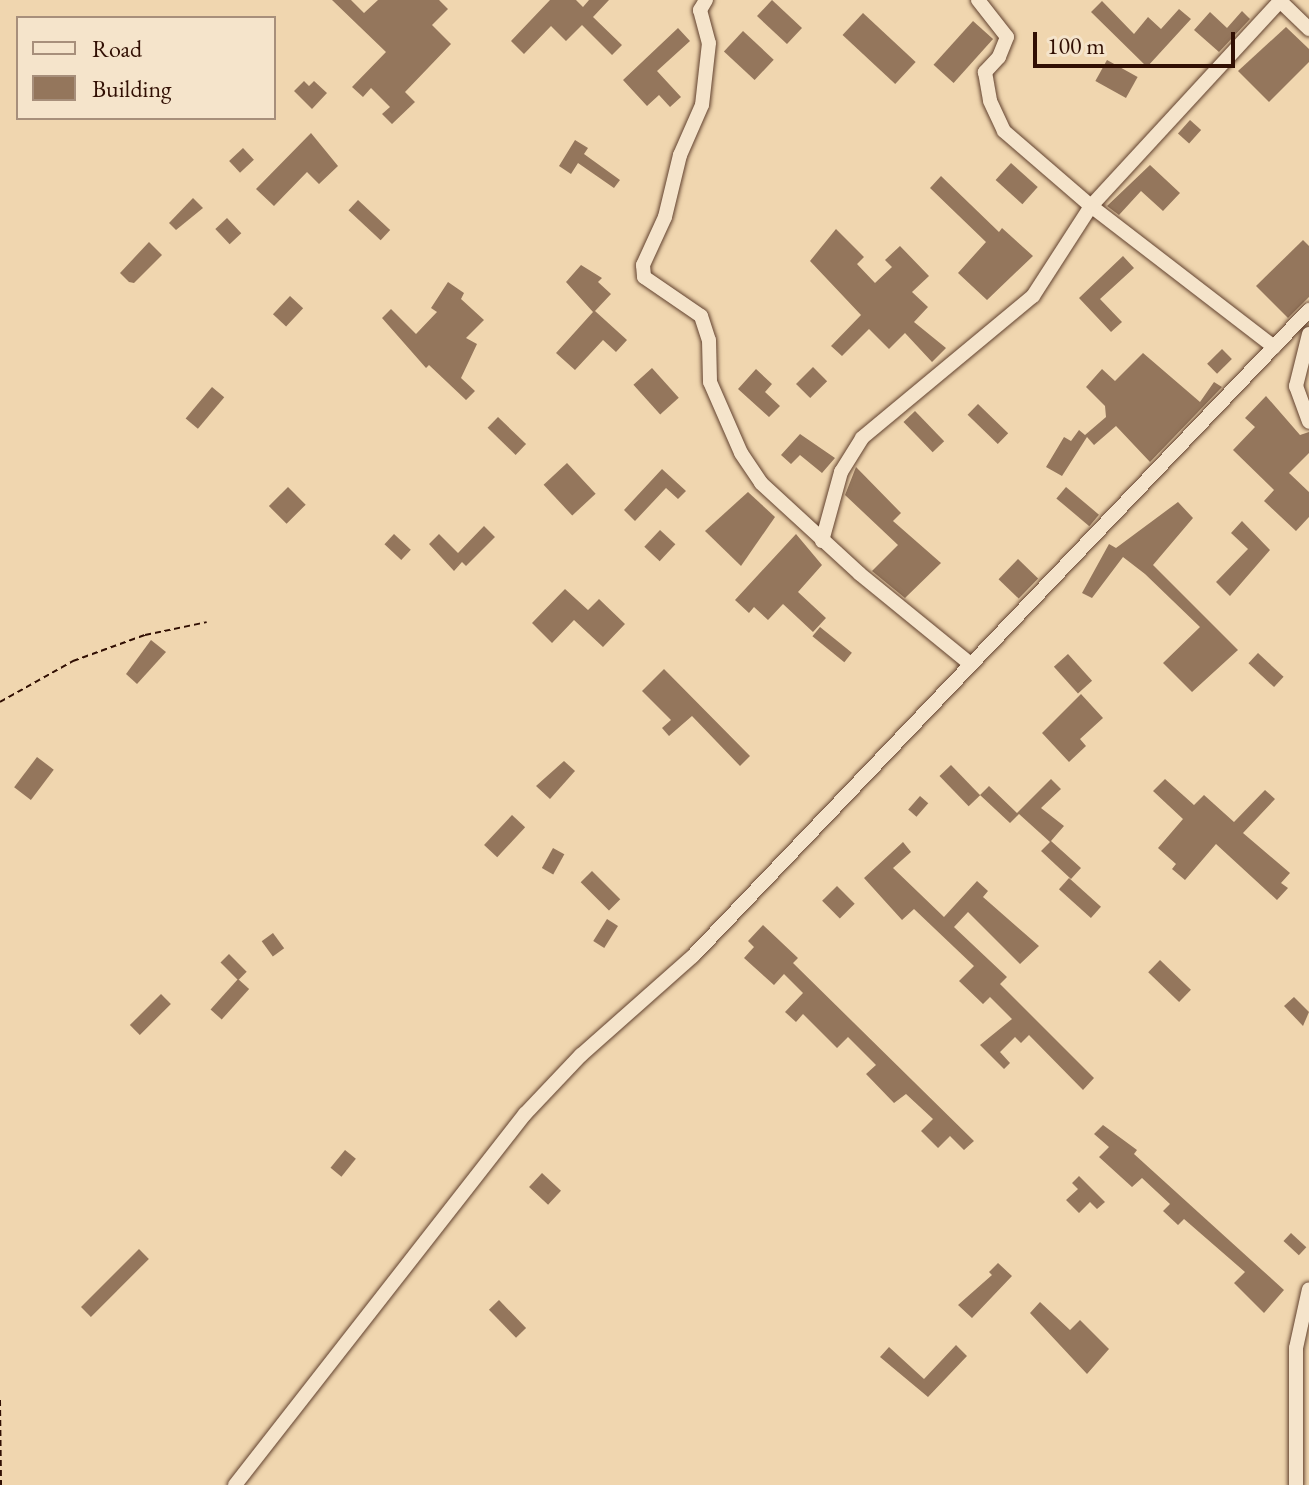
<!DOCTYPE html>
<style>
body{margin:0}
#map{position:relative;width:1309px;height:1485px;overflow:hidden;background:#f0d6af;font-family:"EB Garamond",serif}
div>[style]{position:absolute}
[style*='--x']{left:calc(var(--x)*1px);top:calc(var(--y)*1px);width:calc(var(--w)*1px);rotate:calc(var(--a)*1deg)}
.building>*{inset:0;background:#94765c;transform-origin:0 0}
.path>*{height:2px;margin-top:-1px;transform-origin:0;background:repeating-linear-gradient(90deg,#310f03 0 6px,transparent 0 10px)}
.roads{filter:drop-shadow(0 0 2px #61412e) drop-shadow(0 0 2px #61412e)}
.minor>*{height:14px;margin:-7px;padding:0 7px;transform-origin:7px;border-radius:7px;background:#f5e4cb}
span{translate:-50% -50%;white-space:nowrap;text-align:center;line-height:1.15;-webkit-text-stroke:6px #f5e4cb;paint-order:stroke}
.legend{position:absolute;left:16px;top:16px;width:260px;height:104px;box-sizing:border-box;background:#f5e4cb;border:2px solid #a78f7b;margin:0;padding:10px 14px;list-style:none;font-size:24px;color:#310f03}
.legend li{display:flex;align-items:center;gap:16px;height:40px}
.legend b{width:40px;border:2px solid #a78f7b}
.scale{position:absolute;left:1033px;top:32px;width:202px;height:36px;box-sizing:border-box;border:4px solid #310f03;border-top:0;padding-left:10px;font-size:24px;line-height:28px;white-space:nowrap;color:#310f03;-webkit-text-stroke:6px #f5e4cb;paint-order:stroke}
</style>
<div id="map">
<div class="building">
<i style="clip-path:polygon(332px 0,351px 0,364px 13px,378px 0,439px 0,448px 9px,432px 25px,451px 44px,405px 92px,415px 102px,392px 124px,382px 114px,390px 107px,371px 88px,363px 97px,352px 87px,386px 52px)"></i>
<i style="clip-path:polygon(550px 0,576px 0,583px 7px,589px 0,609px 0,593px 17px,622px 45px,612px 55px,582px 25px,566px 41px,551px 26px,524px 54px,511px 41px)"></i>
<i style="left:772px;top:0;width:41px;height:22px;rotate:43deg"></i>
<i style="clip-path:polygon(1102px 1px,1134px 34px,1148px 17px,1161px 29px,1179px 9px,1191px 19px,1147px 67px,1091px 12px)"></i>
<i style="clip-path:polygon(1242px 11px,1250px 19px,1219px 52px,1194px 30px,1210px 12px,1227px 28px)"></i>
<i style="left:863px;top:13px;width:72px;height:30px;rotate:43deg"></i>
<i style="left:973px;top:21px;width:27px;height:59px;rotate:42deg"></i>
<i style="clip-path:polygon(1286px 27px,1309px 49px,1309px 62px,1269px 102px,1238px 71px)"></i>
<i style="clip-path:polygon(678px 28px,690px 41px,657px 71px,681px 97px,670px 107px,659px 95px,647px 106px,623px 80px)"></i>
<i style="left:743px;top:31px;width:42px;height:28px;rotate:43deg"></i>
<i style="left:1107px;top:60px;width:35px;height:24px;rotate:29deg"></i>
<i style="clip-path:polygon(304px 81px,309px 86px,314px 81px,327px 93px,312px 109px,294px 91px)"></i>
<i style="left:1190px;top:120px;width:15px;height:18px;rotate:42deg"></i>
<i style="clip-path:polygon(311px 133px,338px 166px,319px 184px,307px 172px,274px 206px,256px 189px)"></i>
<i style="clip-path:polygon(575px 140px,588px 148px,584px 154px,620px 180px,614px 188px,578px 163px,571px 174px,559px 166px)"></i>
<i style="left:243px;top:148px;width:16px;height:19px;rotate:47deg"></i>
<i style="left:1011px;top:163px;width:36px;height:23px;rotate:42deg"></i>
<i style="clip-path:polygon(1150px 165px,1180px 193px,1163px 211px,1141px 191px,1119px 215px,1107px 206px)"></i>
<i style="clip-path:polygon(941px 176px,999px 232px,1002px 228px,1033px 256px,987px 300px,958px 273px,986px 242px,930px 188px)"></i>
<i style="clip-path:polygon(193px 198px,203px 208px,176px 230px,169px 223px)"></i>
<i style="left:358px;top:200px;width:44px;height:14px;rotate:43deg"></i>
<i style="left:227px;top:218px;width:21px;height:16px;rotate:47deg"></i>
<i style="clip-path:polygon(836px 229px,864px 257px,857px 264px,875px 283px,892px 267px,885px 260px,900px 246px,929px 276px,912px 292px,928px 307px,914px 322px,946px 348px,932px 362px,905px 333px,889px 349px,869px 329px,842px 356px,831px 346px,861px 315px,810px 261px)"></i>
<i style="clip-path:polygon(1303px 240px,1309px 246px,1309px 297px,1288px 318px,1256px 286px)"></i>
<i style="clip-path:polygon(149px 242px,162px 255px,134px 283px,129px 282px,120px 273px)"></i>
<i style="clip-path:polygon(1123px 256px,1134px 268px,1100px 299px,1122px 322px,1111px 332px,1079px 298px)"></i>
<i style="clip-path:polygon(581px 265px,602px 278px,598px 282px,611px 294px,595px 311px,627px 340px,616px 352px,603px 340px,575px 370px,556px 353px,593px 312px,566px 282px)"></i>
<i style="clip-path:polygon(448px 282px,464px 293px,461px 299px,484px 320px,466px 338px,477px 344px,461px 378px,475px 391px,466px 400px,429px 365px,426px 368px,382px 318px,391px 309px,416px 334px,437px 312px,431px 308px)"></i>
<i style="left:290px;top:296px;width:18px;height:25px;rotate:43deg"></i>
<i style="left:1222px;top:349px;width:14px;height:21px;rotate:45deg"></i>
<i style="clip-path:polygon(1143px 353px,1200px 402px,1214px 382px,1222px 387px,1150px 462px,1116px 426px,1094px 445px,1087px 437px,1062px 476px,1046px 467px,1064px 437px,1071px 441px,1079px 430px,1085px 435px,1106px 417px,1105px 406px,1086px 387px,1102px 369px,1115px 381px)"></i>
<i style="left:813px;top:367px;width:20px;height:24px;rotate:45deg"></i>
<i style="left:652px;top:368px;width:40px;height:25px;rotate:48deg"></i>
<i style="clip-path:polygon(756px 369px,772px 384px,765px 392px,780px 406px,769px 417px,738px 389px)"></i>
<i style="left:212px;top:387px;width:16px;height:41px;rotate:40deg"></i>
<i style="clip-path:polygon(1266px 396px,1300px 435px,1309px 432px,1309px 453px,1289px 473px,1309px 492px,1309px 517px,1296px 531px,1264px 501px,1274px 490px,1233px 450px,1255px 427px,1245px 418px)"></i>
<i style="left:978px;top:404px;width:42px;height:15px;rotate:44deg"></i>
<i style="left:915px;top:411px;width:42px;height:16px;rotate:46deg"></i>
<i style="left:498px;top:417px;width:39px;height:15px;rotate:44deg"></i>
<i style="clip-path:polygon(800px 434px,835px 458px,822px 473px,800px 455px,791px 464px,781px 455px)"></i>
<i style="left:567px;top:463px;width:42px;height:32px;rotate:47deg"></i>
<i style="clip-path:polygon(856px 467px,901px 513px,893px 521px,941px 563px,905px 598px,872px 571px,898px 545px,845px 495px)"></i>
<i style="clip-path:polygon(662px 469px,686px 491px,678px 499px,666px 488px,635px 521px,624px 510px)"></i>
<i style="left:288px;top:487px;width:25px;height:27px;rotate:45deg"></i>
<i style="left:1066px;top:487px;width:43px;height:15px;rotate:40deg"></i>
<i style="clip-path:polygon(748px 492px,775px 517px,741px 566px,705px 531px)"></i>
<i style="clip-path:polygon(1178px 502px,1193px 518px,1153px 565px,1238px 650px,1192px 692px,1163px 663px,1200px 627px,1145px 574px,1123px 557px,1092px 598px,1082px 593px,1109px 544px,1116px 548px)"></i>
<i style="clip-path:polygon(1242px 521px,1270px 550px,1230px 596px,1216px 582px,1248px 549px,1231px 533px)"></i>
<i style="clip-path:polygon(484px 526px,495px 537px,466px 566px,462px 562px,454px 571px,429px 544px,439px 534px,458px 553px)"></i>
<i style="left:660px;top:530px;width:21px;height:23px;rotate:43deg"></i>
<i style="left:394px;top:534px;width:23px;height:14px;rotate:43deg"></i>
<i style="clip-path:polygon(796px 534px,822px 565px,798px 592px,826px 618px,813px 632px,783px 604px,768px 620px,754px 607px,749px 613px,735px 600px)"></i>
<i style="left:1018px;top:559px;width:28px;height:28px;rotate:44deg"></i>
<i style="clip-path:polygon(565px 589px,588px 610px,599px 599px,625px 624px,603px 647px,574px 620px,552px 643px,532px 623px)"></i>
<i style="left:820px;top:627px;width:41px;height:12px;rotate:39deg"></i>
<i style="clip-path:polygon(151px 640px,166px 652px,137px 684px,126px 674px)"></i>
<i style="left:1258px;top:653px;width:35px;height:14px;rotate:43deg"></i>
<i style="left:1068px;top:654px;width:36px;height:19px;rotate:48deg"></i>
<i style="clip-path:polygon(664px 669px,750px 756px,740px 766px,692px 716px,669px 736px,662px 728px,671px 720px,642px 691px)"></i>
<i style="clip-path:polygon(1081px 694px,1103px 718px,1080px 739px,1086px 746px,1069px 762px,1042px 733px)"></i>
<i style="left:37px;top:757px;width:21px;height:38px;rotate:37deg"></i>
<i style="clip-path:polygon(564px 761px,575px 771px,550px 799px,536px 786px)"></i>
<i style="left:951px;top:765px;width:42px;height:16px;rotate:46deg"></i>
<i style="clip-path:polygon(1051px 779px,1061px 789px,1041px 808px,1064px 826px,1051px 841px,1081px 868px,1071px 879px,1041px 851px,1050px 842px,1019px 814px,1010px 823px,980px 795px,989px 786px,1017px 813px)"></i>
<i style="clip-path:polygon(1165px 779px,1194px 805px,1204px 795px,1234px 822px,1265px 790px,1275px 799px,1243px 833px,1290px 873px,1281px 883px,1288px 888px,1277px 900px,1216px 844px,1185px 880px,1172px 869px,1176px 864px,1158px 848px,1183px 819px,1153px 791px)"></i>
<i style="left:920px;top:796px;width:11px;height:18px;rotate:41deg"></i>
<i style="left:512px;top:815px;width:18px;height:41px;rotate:43deg"></i>
<i style="clip-path:polygon(903px 842px,911px 852px,893px 868px,944px 917px,977px 881px,988px 891px,983px 897px,1039px 946px,1020px 964px,968px 912px,954px 927px,1007px 977px,1000px 984px,1094px 1078px,1083px 1090px,1029px 1035px,1021px 1043px,1015px 1037px,1000px 1052px,1010px 1063px,1004px 1069px,980px 1045px,1012px 1019px,990px 997px,983px 1004px,959px 981px,974px 966px,914px 909px,902px 920px,864px 878px)"></i>
<i style="left:553px;top:848px;width:13px;height:23px;rotate:29deg"></i>
<i style="left:592px;top:871px;width:40px;height:16px;rotate:45deg"></i>
<i style="left:1069px;top:878px;width:43px;height:15px;rotate:42deg"></i>
<i style="left:837px;top:886px;width:25px;height:21px;rotate:45deg"></i>
<i style="left:607px;top:919px;width:13px;height:26px;rotate:32deg"></i>
<i style="clip-path:polygon(763px 925px,798px 958px,793px 963px,974px 1141px,964px 1150px,950px 1136px,938px 1148px,921px 1131px,933px 1119px,906px 1094px,894px 1103px,866px 1074px,876px 1065px,848px 1037px,837px 1048px,803px 1014px,796px 1022px,785px 1012px,803px 993px,784px 974px,774px 985px,744px 958px,754px 947px,748px 941px)"></i>
<i style="left:273px;top:933px;width:19px;height:14px;rotate:54deg"></i>
<i style="left:229px;top:954px;width:25px;height:12px;rotate:45deg"></i>
<i style="left:1160px;top:960px;width:43px;height:17px;rotate:44deg"></i>
<i style="left:238px;top:979px;width:15px;height:41px;rotate:42deg"></i>
<i style="left:161px;top:994px;width:14px;height:44px;rotate:45deg"></i>
<i style="clip-path:polygon(1294px 997px,1309px 1012px,1303px 1026px,1284px 1006px)"></i>
<i style="clip-path:polygon(1103px 1125px,1137px 1150px,1134px 1154px,1284px 1290px,1264px 1313px,1234px 1283px,1245px 1272px,1184px 1219px,1178px 1225px,1163px 1211px,1170px 1204px,1142px 1178px,1132px 1187px,1099px 1157px,1109px 1147px,1094px 1134px)"></i>
<i style="left:345px;top:1150px;width:14px;height:23px;rotate:39deg"></i>
<i style="left:542px;top:1173px;width:26px;height:19px;rotate:43deg"></i>
<i style="clip-path:polygon(1079px 1176px,1105px 1202px,1097px 1209px,1090px 1202px,1079px 1213px,1066px 1200px,1078px 1189px,1072px 1183px)"></i>
<i style="left:1291px;top:1233px;width:21px;height:11px;rotate:43deg"></i>
<i style="left:139px;top:1249px;width:14px;height:82px;rotate:45deg"></i>
<i style="clip-path:polygon(998px 1263px,1012px 1276px,972px 1318px,958px 1305px,992px 1275px,989px 1272px)"></i>
<i style="left:499px;top:1300px;width:39px;height:14px;rotate:46deg"></i>
<i style="clip-path:polygon(1040px 1302px,1070px 1330px,1080px 1320px,1109px 1349px,1087px 1374px,1030px 1313px)"></i>
<i style="clip-path:polygon(956px 1345px,967px 1356px,928px 1397px,880px 1357px,889px 1347px,924px 1379px)"></i>
</div>
<div class="path">
<i style="--x:0;--y:702;--w:84;--a:-29.3"></i>
<i style="--x:73;--y:661;--w:77;--a:-19.9"></i>
<i style="--x:145;--y:635;--w:63;--a:-11.8"></i>
<i style="--x:0;--y:1400;--w:85;--a:89.3"></i>
</div>
<div class="roads">
<div class="minor">
<i style="--x:706;--y:0;--w:12;--a:121"></i>
<i style="--x:700;--y:10;--w:34;--a:75"></i>
<i style="--x:709;--y:43;--w:62;--a:96.4"></i>
<i style="--x:702;--y:105;--w:55;--a:113.7"></i>
<i style="--x:680;--y:155;--w:64;--a:103.6"></i>
<i style="--x:665;--y:217;--w:53;--a:114.6"></i>
<i style="--x:643;--y:265;--w:12;--a:85"></i>
<i style="--x:644;--y:277;--w:69;--a:34.4"></i>
<i style="--x:701;--y:316;--w:25;--a:72"></i>
<i style="--x:709;--y:340;--w:42;--a:88.6"></i>
<i style="--x:710;--y:382;--w:77;--a:66.4"></i>
<i style="--x:741;--y:453;--w:36;--a:56"></i>
<i style="--x:761;--y:483;--w:134;--a:42.6"></i>
<i style="--x:860;--y:574;--w:139;--a:39.2"></i>
<i style="--x:978;--y:0;--w:47;--a:51.9"></i>
<i style="--x:1007;--y:37;--w:22;--a:112"></i>
<i style="--x:999;--y:57;--w:21;--a:133"></i>
<i style="--x:985;--y:72;--w:29;--a:80"></i>
<i style="--x:990;--y:101;--w:33;--a:65"></i>
<i style="--x:1004;--y:131;--w:115;--a:40.8"></i>
<i style="--x:1091;--y:206;--w:231;--a:37.6"></i>
<i style="--x:1279;--y:0;--w:42;--a:44"></i>
<i style="--x:1309;--y:334;--w:54;--a:104"></i>
<i style="--x:1296;--y:386;--w:38;--a:70"></i>
<i style="--x:822;--y:541;--w:72;--a:-74.6"></i>
<i style="--x:841;--y:472;--w:40;--a:-58"></i>
<i style="--x:862;--y:438;--w:222;--a:-39.7"></i>
<i style="--x:1033;--y:296;--w:107;--a:-57.2"></i>
<i style="--x:1091;--y:206;--w:280;--a:-47.3"></i>
<i style="--x:235;--y:1485;--w:471;--a:-52"></i>
<i style="--x:525;--y:1114;--w:81;--a:-46.5"></i>
<i style="--x:581;--y:1055;--w:149;--a:-41.5"></i>
<i style="--x:693;--y:956;--w:893;--a:-46.36"></i>
<i style="--x:1296;--y:1485;--w:137;--a:-90"></i>
<i style="--x:1296;--y:1348;--w:60;--a:-77.6"></i>
</div>
</div>
<ul class="legend">
<li><b style="height:10px;background:#f5e4cb"></b>Road</li>
<li><b style="height:22px;background:#94765c"></b>Building</li>
</ul>
<div class="scale">100 m</div>
</div>
